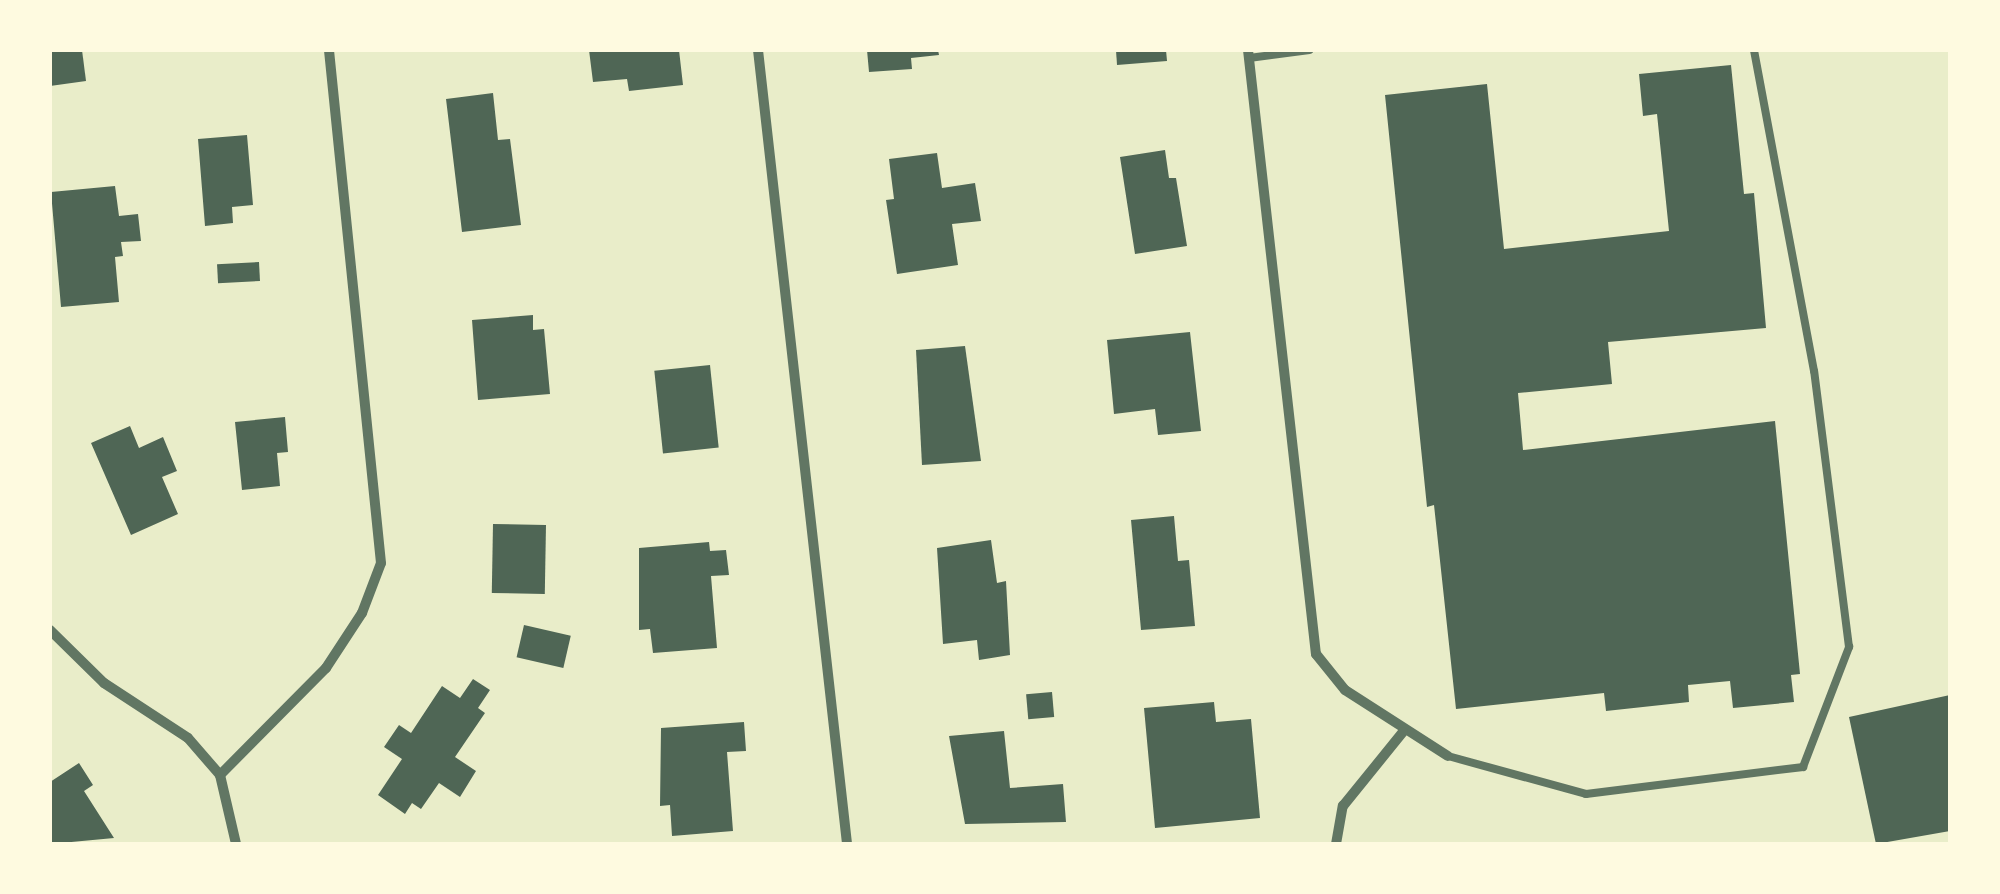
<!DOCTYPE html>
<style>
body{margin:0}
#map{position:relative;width:2000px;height:894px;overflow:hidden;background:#e9edc9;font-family:"Roboto Condensed",sans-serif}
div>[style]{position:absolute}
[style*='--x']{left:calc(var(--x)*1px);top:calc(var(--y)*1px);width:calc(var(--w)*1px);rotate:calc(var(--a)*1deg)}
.building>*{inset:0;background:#4f6655;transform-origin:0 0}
.service>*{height:8px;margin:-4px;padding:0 4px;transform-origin:4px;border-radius:4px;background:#617663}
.minor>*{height:10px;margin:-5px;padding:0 5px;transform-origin:5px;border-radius:5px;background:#617663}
span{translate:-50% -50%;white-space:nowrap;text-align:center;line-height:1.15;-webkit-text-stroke:8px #fefae0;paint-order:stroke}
.frame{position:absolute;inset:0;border:52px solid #fefae0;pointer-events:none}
</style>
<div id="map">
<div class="building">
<i style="clip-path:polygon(50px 50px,82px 50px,86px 81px,50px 86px)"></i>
<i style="clip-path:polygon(589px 50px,679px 50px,683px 85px,629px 91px,627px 79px,593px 82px)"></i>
<i style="clip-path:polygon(867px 50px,938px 50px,939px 55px,911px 58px,912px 69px,869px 72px)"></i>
<i style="clip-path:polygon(1116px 50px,1166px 50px,1167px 61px,1117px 65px)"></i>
<i style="clip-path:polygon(1731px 65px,1744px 194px,1754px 193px,1766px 328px,1608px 342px,1612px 384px,1518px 393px,1523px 450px,1775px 421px,1800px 674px,1791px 675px,1794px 702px,1733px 708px,1730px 681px,1688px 685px,1689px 702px,1606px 711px,1604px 693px,1456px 709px,1434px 505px,1427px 507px,1385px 95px,1487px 84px,1504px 249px,1669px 231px,1657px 114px,1643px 116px,1639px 74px)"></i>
<i style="clip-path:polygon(493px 93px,498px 140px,510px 139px,521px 225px,462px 232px,446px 99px)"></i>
<i style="clip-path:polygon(247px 135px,253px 205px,232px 207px,233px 223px,205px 226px,198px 139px)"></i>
<i style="clip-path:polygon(1165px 150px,1169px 178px,1176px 178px,1187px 246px,1135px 254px,1120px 157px)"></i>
<i style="clip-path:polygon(937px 153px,942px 188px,975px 183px,981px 221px,952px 224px,958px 265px,897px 274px,886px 200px,894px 199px,889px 159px)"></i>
<i style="clip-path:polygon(115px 186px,119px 216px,138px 214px,141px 241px,121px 242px,123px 256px,115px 257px,119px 302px,61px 307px,51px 192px)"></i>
<i style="left:259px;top:262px;width:19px;height:42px;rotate:87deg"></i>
<i style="clip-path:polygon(533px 315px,533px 330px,544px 329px,550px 394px,478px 400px,472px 320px)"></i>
<i style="clip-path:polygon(1190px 332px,1201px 431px,1158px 435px,1155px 409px,1114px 414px,1107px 340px)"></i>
<i style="clip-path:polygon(965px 346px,981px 461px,922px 465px,916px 350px)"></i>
<i style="left:710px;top:365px;width:83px;height:56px;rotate:84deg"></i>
<i style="clip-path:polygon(285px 417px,288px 452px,277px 453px,280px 486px,242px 490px,235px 422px)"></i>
<i style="clip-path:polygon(130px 426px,139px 448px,163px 437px,177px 471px,162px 477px,178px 514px,131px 535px,91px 443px)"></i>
<i style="clip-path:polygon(1174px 516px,1178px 561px,1189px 560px,1195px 626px,1141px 630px,1131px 520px)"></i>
<i style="left:493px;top:524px;width:53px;height:69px;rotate:1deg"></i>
<i style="clip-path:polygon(991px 540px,997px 583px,1006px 581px,1010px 655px,979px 660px,977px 640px,943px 644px,937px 548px)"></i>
<i style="clip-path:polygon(709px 542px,710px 551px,726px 550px,729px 575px,711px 576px,717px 648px,653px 653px,650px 629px,639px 630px,639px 548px)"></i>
<i style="left:524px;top:625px;width:48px;height:33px;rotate:13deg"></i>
<i style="clip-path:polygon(473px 679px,490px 690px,478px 708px,485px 713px,455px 757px,476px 771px,460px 797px,439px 783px,421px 809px,412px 803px,405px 814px,378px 795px,402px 759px,384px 747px,399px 725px,411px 733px,442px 686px,460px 698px)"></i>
<i style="left:1052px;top:692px;width:25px;height:26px;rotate:85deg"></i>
<i style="clip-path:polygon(1950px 695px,1950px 831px,1876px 844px,1849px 717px)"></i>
<i style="clip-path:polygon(1214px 702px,1216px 722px,1251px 719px,1260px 818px,1155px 828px,1144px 708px)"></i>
<i style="clip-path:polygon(744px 722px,746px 751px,727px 752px,733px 831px,672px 836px,670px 805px,660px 806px,661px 728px)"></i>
<i style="clip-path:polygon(1004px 731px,1010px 788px,1063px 784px,1066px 822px,965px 824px,949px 736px)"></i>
<i style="clip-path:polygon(79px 763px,93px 785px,84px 791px,114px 838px,50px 844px,50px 782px)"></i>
</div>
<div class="service">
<i style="--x:1249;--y:58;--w:61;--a:-7.6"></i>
<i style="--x:1448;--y:756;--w:143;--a:15.4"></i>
<i style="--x:1586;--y:794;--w:219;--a:-7.1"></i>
<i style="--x:1803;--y:767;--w:129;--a:-69"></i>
<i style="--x:1849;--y:647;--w:278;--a:-97.2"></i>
<i style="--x:1814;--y:371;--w:327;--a:-100.6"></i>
</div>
<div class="minor">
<i style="--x:758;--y:50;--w:799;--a:83.6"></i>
<i style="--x:1248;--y:50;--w:608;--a:83.58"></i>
<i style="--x:1316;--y:654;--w:46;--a:51.1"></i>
<i style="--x:1345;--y:690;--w:122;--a:32.7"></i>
<i style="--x:50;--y:630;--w:76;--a:44.5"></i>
<i style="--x:104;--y:683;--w:100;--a:33.2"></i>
<i style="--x:188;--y:738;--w:49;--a:49.1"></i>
<i style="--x:220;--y:775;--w:71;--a:76.9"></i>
<i style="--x:220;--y:775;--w:151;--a:-45.3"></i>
<i style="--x:326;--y:668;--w:66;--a:-56.8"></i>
<i style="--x:362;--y:613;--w:53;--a:-69.2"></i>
<i style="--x:381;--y:563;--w:516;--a:-95.79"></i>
<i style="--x:1336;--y:844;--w:39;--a:-80"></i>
<i style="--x:1343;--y:806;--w:95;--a:-51"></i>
</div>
<div class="frame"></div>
</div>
